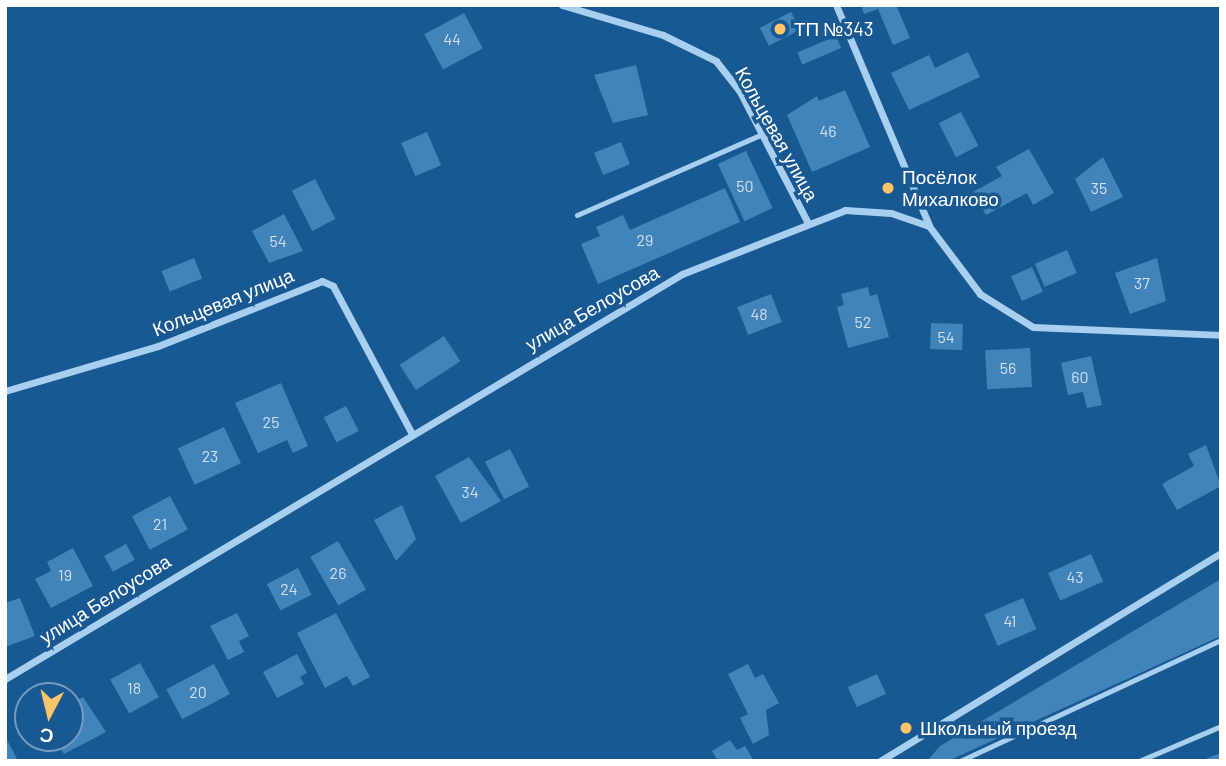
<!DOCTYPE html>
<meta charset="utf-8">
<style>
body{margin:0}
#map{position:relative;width:1226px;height:766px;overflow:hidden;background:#195993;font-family:Barlow,sans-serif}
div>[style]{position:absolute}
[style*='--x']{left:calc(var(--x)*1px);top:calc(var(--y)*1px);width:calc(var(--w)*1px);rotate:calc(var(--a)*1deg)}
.building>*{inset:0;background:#4283ba;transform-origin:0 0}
.lane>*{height:5px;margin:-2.5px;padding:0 2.5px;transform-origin:2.5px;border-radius:2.5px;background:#a9cff0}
.street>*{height:7px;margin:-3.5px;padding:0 3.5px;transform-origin:3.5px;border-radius:3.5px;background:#a9cff0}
.dots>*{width:19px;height:19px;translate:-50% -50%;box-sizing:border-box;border:4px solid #195993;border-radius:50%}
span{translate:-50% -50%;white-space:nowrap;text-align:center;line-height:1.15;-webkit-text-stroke:7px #195993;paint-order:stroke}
.number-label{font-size:16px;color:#d0e0ee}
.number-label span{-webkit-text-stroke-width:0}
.poi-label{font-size:19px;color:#fff}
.left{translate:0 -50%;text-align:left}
.street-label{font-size:19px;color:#fff}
.frame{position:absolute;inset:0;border:7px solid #fff;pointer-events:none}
.north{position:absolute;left:14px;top:682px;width:70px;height:70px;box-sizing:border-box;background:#195993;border:2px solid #759bbe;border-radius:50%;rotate:187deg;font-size:19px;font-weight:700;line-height:28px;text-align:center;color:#fff}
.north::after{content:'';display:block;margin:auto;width:24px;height:32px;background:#ffc568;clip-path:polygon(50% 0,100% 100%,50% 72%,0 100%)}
</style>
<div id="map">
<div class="building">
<i style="clip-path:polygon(861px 5px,902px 5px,897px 7px,910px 38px,893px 45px,878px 9px,864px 14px)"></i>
<i style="left:791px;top:12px;width:20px;height:35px;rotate:63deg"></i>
<i style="left:464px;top:13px;width:40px;height:45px;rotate:62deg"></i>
<i style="left:836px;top:36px;width:13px;height:42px;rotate:67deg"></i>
<i style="clip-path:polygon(968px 52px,980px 77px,909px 110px,891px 73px,929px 55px,935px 68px)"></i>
<i style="clip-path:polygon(636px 65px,648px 115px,613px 123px,594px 75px)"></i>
<i style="clip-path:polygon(845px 90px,870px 147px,812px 172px,787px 115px,817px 96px,819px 101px)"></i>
<i style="left:961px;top:112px;width:38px;height:25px;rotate:63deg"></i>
<i style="left:427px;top:132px;width:36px;height:28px;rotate:67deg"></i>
<i style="left:621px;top:142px;width:24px;height:29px;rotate:68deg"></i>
<i style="clip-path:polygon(1029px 149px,1054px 193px,1033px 205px,1027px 193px,986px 215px,973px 192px,1002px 176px,996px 167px)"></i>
<i style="left:746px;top:151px;width:63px;height:31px;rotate:65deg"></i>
<i style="clip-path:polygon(1103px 157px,1123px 197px,1091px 212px,1075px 179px)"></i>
<i style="left:315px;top:179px;width:45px;height:26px;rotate:63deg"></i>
<i style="clip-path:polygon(725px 188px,740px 222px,598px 284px,581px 244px,600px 236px,596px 227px,623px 215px,630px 230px)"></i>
<i style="clip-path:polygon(284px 214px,303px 251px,269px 263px,252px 231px)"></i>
<i style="left:1067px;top:250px;width:25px;height:35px;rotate:67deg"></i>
<i style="left:194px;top:258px;width:22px;height:35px;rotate:68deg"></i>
<i style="clip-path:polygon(1157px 258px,1166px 301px,1130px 314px,1115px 273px)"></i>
<i style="left:1032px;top:267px;width:27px;height:23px;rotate:66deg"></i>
<i style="clip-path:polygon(868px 287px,870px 296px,877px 294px,889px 337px,848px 348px,837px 307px,844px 305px,841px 294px)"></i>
<i style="left:771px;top:294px;width:30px;height:36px;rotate:69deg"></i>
<i style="left:931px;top:323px;width:32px;height:26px;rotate:2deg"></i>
<i style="left:444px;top:336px;width:30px;height:53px;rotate:57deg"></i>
<i style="left:1030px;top:348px;width:39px;height:45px;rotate:87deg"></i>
<i style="clip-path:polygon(1091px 356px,1102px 405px,1087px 408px,1083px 392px,1068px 395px,1061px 363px)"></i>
<i style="clip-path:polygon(281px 383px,308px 446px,293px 453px,287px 440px,258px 453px,235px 403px)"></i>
<i style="left:346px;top:406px;width:28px;height:25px;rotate:63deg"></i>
<i style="left:224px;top:427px;width:40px;height:51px;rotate:65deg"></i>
<i style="clip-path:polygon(1206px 445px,1221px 486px,1177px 510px,1162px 484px,1194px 466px,1188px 454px)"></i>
<i style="left:510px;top:449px;width:42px;height:28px;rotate:63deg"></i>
<i style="clip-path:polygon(469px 457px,501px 501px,461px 523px,435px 476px)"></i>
<i style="left:170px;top:496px;width:38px;height:43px;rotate:62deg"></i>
<i style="clip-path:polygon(402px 505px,416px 539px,396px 561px,374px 520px)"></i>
<i style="left:338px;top:541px;width:56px;height:32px;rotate:60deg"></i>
<i style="left:126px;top:544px;width:18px;height:25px;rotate:61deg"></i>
<i style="clip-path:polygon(73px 548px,93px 586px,51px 608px,35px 579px,51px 571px,47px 562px)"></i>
<i style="left:1091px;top:554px;width:30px;height:47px;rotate:66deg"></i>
<i style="left:298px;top:568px;width:30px;height:35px;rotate:63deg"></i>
<i style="clip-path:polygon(1221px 579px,1221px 636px,948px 761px,927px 761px,940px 746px)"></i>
<i style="clip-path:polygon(20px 598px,35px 636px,5px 647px,5px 603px)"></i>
<i style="left:1023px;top:598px;width:34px;height:42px;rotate:67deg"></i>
<i style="clip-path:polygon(237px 613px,249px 636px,239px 641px,244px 652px,228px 660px,210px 626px)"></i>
<i style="clip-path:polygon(336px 613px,370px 677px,353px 686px,347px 676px,325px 688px,297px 633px)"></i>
<i style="clip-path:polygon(297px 654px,307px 673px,300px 677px,304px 684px,277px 698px,263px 672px)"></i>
<i style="left:140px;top:663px;width:39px;height:34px;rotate:61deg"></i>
<i style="left:214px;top:664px;width:34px;height:54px;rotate:62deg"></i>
<i style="clip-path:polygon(748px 664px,755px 678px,763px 674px,779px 703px,766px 710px,769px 735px,753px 744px,740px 718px,748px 714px,728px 674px)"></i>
<i style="left:877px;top:674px;width:22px;height:32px;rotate:66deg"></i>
<i style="clip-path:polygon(83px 697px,106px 732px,64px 754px,55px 738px,70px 738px,70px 704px)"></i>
<i style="clip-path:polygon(5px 736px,18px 761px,5px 761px)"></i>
<i style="clip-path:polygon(730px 740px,737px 750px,745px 746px,754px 761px,718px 761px,712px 751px)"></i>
<i style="clip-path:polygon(1221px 753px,1221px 761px,1200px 761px)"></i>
</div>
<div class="lane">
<i style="--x:577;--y:215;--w:202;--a:-23.6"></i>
<i style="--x:960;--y:761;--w:288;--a:-24.9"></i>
<i style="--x:1139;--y:761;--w:89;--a:-23.1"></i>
</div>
<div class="street">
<i style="--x:562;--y:5;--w:105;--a:16.5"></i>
<i style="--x:663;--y:35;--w:59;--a:26.1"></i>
<i style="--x:716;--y:61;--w:37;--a:52"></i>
<i style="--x:739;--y:90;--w:148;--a:62.6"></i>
<i style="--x:836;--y:5;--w:239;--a:67.1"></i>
<i style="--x:5;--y:391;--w:159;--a:-16.4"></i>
<i style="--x:158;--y:346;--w:176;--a:-21.6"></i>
<i style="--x:322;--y:281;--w:12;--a:24"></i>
<i style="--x:333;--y:286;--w:166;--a:61.9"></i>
<i style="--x:5;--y:679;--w:789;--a:-30.89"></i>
<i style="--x:682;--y:274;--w:175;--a:-21.4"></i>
<i style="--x:845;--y:210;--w:46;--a:3.7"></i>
<i style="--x:891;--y:213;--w:40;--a:18.9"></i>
<i style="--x:929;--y:226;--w:85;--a:53.1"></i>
<i style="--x:980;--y:294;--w:62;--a:31.9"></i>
<i style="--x:1033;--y:327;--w:188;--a:2.4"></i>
<i style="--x:880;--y:761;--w:399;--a:-31.4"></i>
</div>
<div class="dots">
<i style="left:780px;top:29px;background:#ffc568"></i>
<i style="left:888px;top:188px;background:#ffc568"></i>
<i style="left:906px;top:728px;background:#ffc568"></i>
</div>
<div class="number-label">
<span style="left:452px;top:39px">44</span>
<span style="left:828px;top:131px">46</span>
<span style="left:745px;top:186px">50</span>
<span style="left:1099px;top:188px">35</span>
<span style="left:645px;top:240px">29</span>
<span style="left:278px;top:241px">54</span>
<span style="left:1142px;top:283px">37</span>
<span style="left:759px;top:314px">48</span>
<span style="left:863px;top:322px">52</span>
<span style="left:946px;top:337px">54</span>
<span style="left:1008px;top:368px">56</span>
<span style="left:1080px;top:377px">60</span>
<span style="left:271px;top:422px">25</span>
<span style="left:210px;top:456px">23</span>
<span style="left:470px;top:492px">34</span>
<span style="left:160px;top:524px">21</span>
<span style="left:338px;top:573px">26</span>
<span style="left:65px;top:575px">19</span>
<span style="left:1075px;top:577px">43</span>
<span style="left:289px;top:589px">24</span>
<span style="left:1010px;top:621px">41</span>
<span style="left:134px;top:688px">18</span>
<span style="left:198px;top:692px">20</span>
</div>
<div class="poi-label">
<span class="left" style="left:794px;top:29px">ТП №343</span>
<span class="left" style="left:902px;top:188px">Посёлок<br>Михалково</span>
<span class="left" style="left:920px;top:728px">Школьный проезд</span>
</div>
<div class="street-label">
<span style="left:777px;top:134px;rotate:61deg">Кольцевая улица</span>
<span style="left:223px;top:302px;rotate:-22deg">Кольцевая улица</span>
<span style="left:592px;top:308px;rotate:-30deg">улица Белоусова</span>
<span style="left:105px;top:599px;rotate:-32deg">улица Белоусова</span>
</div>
<div class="frame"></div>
<div class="north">С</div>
</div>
